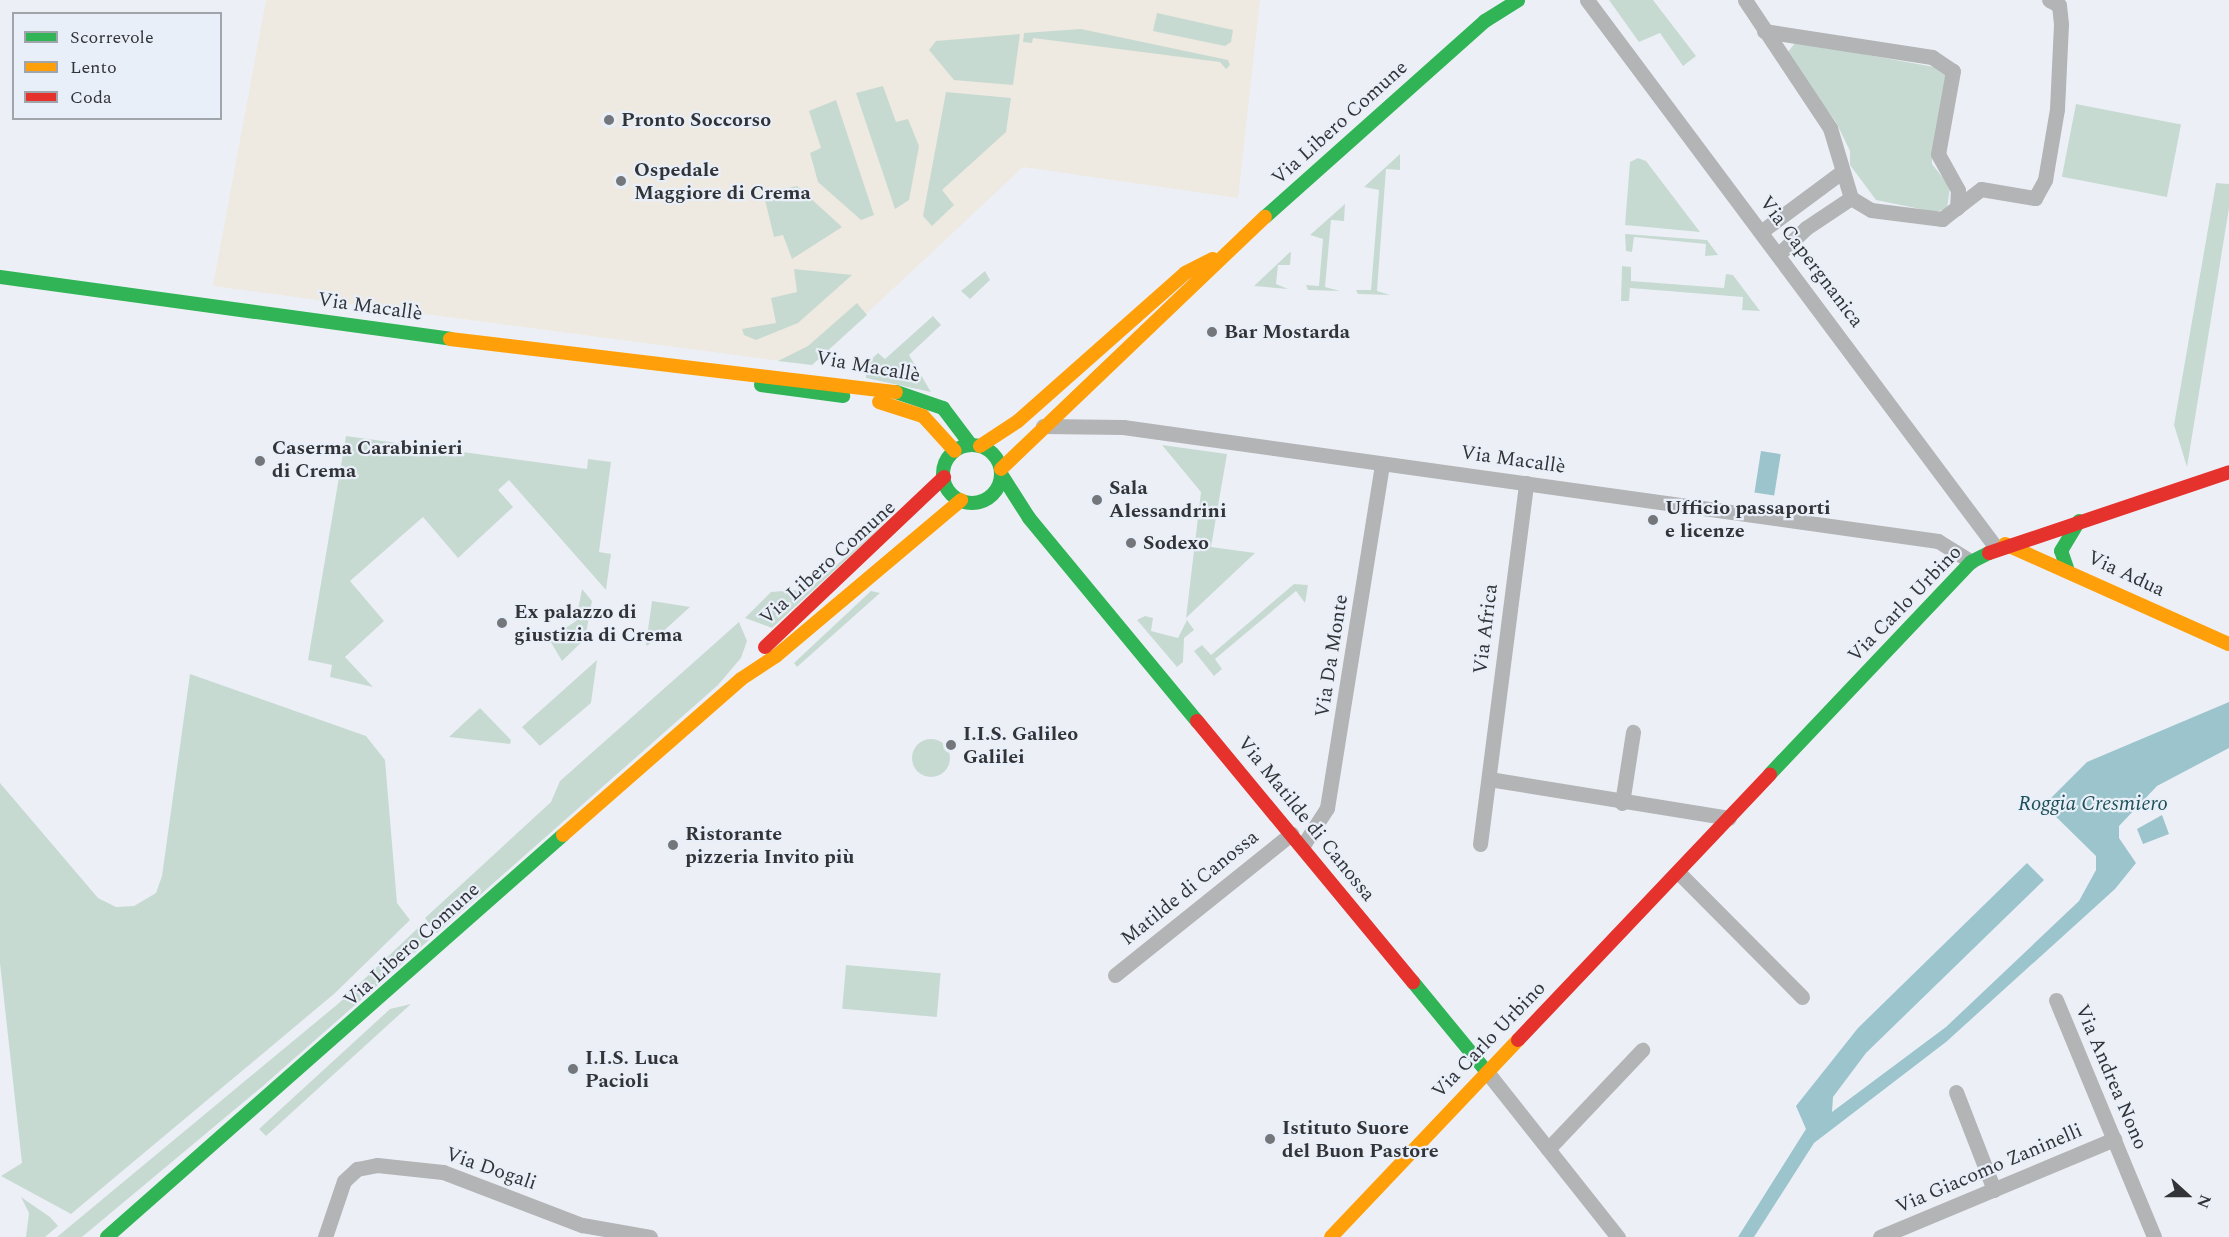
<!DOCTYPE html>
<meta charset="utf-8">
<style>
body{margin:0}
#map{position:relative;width:2229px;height:1237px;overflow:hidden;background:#ecf0f6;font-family:Spectral,serif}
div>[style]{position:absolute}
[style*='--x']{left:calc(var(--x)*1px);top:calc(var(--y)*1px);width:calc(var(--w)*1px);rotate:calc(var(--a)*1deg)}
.medical>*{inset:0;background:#eee9e1}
.green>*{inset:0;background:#c7dad2;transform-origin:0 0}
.round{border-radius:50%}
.water>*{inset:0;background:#9cc4cc;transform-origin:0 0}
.street>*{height:15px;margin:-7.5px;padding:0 7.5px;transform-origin:7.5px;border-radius:7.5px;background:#b2b4b6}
.fast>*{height:14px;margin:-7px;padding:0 7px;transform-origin:7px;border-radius:7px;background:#30b455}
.fast>.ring{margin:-7px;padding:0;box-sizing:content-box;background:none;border:14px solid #30b455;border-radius:50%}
.slow>*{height:14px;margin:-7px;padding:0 7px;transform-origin:7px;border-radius:7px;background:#ff9f0a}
.jam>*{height:14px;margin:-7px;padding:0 7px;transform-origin:7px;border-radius:7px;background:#e5322d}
.dots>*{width:16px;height:16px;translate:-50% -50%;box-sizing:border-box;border:3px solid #e9eff9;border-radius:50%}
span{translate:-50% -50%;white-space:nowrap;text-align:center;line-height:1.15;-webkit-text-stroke:4.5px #e9eff9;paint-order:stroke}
.poi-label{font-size:20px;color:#323437;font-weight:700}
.left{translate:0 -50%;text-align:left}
.street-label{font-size:20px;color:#323437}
.water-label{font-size:21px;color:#1f5057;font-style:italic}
.legend{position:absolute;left:12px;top:12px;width:210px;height:108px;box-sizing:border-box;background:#e9eff9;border:2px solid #a0a4ab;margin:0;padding:8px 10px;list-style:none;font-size:18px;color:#323437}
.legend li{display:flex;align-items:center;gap:12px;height:30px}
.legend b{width:30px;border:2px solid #a0a4ab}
.north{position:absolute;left:2157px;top:1165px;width:60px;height:60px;-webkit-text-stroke:4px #e9eff9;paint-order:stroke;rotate:111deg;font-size:16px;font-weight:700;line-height:24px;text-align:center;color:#323437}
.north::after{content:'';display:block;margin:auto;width:21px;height:27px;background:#323437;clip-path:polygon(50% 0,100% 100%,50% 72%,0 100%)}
</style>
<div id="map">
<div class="medical">
<i style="clip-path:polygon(266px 0,1260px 0,1238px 198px,1023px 167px,812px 365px,213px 286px)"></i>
</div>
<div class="green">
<i style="clip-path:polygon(1609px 0,1653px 0,1696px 56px,1683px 66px,1660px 33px,1639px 42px)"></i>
<i style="clip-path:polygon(1157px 13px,1233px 30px,1231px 42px,1225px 46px,1153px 31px)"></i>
<i style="clip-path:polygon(1081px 29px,1228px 60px,1230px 65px,1226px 69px,1220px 62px,1033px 38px,1032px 43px,1023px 42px,1024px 33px)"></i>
<i style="clip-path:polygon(1020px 34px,1013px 85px,954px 80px,929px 50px,936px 41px)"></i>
<i style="clip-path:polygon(1796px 42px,1940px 68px,1946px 74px,1932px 154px,1932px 164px,1950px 187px,1947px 209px,1935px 212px,1876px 200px,1850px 165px,1850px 151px,1836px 122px,1791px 62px,1787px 53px)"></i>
<i style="clip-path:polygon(883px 86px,896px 122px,908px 119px,919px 146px,909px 200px,895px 209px,856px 93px)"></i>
<i style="clip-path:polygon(946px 92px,1011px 98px,1006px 132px,942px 190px,954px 205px,932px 226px,923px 216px)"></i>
<i style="clip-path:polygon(836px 100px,874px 215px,861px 220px,818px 182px,810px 153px,821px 148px,809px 111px)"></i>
<i style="left:2076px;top:104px;width:107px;height:74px;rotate:11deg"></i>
<i style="clip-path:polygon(1400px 154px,1400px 170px,1386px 169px,1377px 291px,1390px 295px,1358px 294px,1356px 290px,1371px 290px,1379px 190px,1364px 187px)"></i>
<i style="clip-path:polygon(1638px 158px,1646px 161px,1700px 232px,1625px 225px,1630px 162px)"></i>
<i style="clip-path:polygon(2216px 183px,2229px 184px,2229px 208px,2187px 467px,2174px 425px)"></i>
<i style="clip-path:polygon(797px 186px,842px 227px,792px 259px,783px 235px,774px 237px,765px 200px,774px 200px,774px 191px)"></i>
<i style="clip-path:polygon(1345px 204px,1344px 221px,1331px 220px,1325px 287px,1340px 291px,1308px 290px,1306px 285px,1319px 286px,1323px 239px,1310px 235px)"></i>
<i style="clip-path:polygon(1625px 234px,1707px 240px,1718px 255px,1705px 256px,1706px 244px,1634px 237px,1632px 252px,1626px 251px)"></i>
<i style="clip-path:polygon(1291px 253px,1290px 265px,1278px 265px,1276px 284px,1288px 289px,1254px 286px,1290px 252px)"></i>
<i style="clip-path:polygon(1622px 266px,1631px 267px,1631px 281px,1724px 288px,1726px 274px,1733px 275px,1760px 311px,1742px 310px,1743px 297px,1630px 288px,1629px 301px,1621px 301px)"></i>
<i style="clip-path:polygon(794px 269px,852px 275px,798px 323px,756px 340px,744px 335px,742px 329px,776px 323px,771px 298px,797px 292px)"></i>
<i style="clip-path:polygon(985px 271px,990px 280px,970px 299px,961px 291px)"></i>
<i style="clip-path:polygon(857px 303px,867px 315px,812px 365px,778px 361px,808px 346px)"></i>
<i style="clip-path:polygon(933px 316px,941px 325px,909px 355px,931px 392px,866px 378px,866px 364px,878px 353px,885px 359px)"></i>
<i style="clip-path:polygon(346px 436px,587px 469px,588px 459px,611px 462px,599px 552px,611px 554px,606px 590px,509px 480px,498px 490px,513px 507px,458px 558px,423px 517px,350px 581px,384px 621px,345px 657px,373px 687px,330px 677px,332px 665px,308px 660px)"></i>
<i style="clip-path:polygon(1162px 445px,1227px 454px,1211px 547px,1255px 553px,1186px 618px,1201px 492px)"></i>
<i style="clip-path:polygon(900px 510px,772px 628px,745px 618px,771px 592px,809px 589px)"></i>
<i style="clip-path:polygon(1294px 584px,1308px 585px,1305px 603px,1296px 591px,1215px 659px,1222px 669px,1214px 676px,1194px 651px,1202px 645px,1211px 655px)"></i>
<i style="clip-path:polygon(582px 589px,592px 601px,585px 639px,562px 661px,549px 639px,576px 621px)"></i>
<i style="clip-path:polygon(871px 591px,880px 593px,797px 667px,794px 663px)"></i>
<i style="clip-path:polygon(652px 601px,690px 607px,647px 646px,646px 644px)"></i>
<i style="clip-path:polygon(1145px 616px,1153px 618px,1151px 631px,1178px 638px,1187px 620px,1194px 630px,1184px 638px,1183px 662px,1177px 667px,1137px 620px)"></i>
<i style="clip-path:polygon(739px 622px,747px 641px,741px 658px,718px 685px,437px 933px,425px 918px,551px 802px,560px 781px)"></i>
<i style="clip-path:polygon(597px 660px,591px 703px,540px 746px,522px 727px)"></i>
<i style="clip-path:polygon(190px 674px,366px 736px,385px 760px,397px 903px,410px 920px,334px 994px,71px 1214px,1px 1176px,22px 1163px,0 963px,0 783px,98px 898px,116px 907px,134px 906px,156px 893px,162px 876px)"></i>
<i style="clip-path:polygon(480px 708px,511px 740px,510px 744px,449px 737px)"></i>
<i class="round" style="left:912px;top:739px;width:38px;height:38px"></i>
<i style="clip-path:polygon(418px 928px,429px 940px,263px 1086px,82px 1237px,57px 1237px,339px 1003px)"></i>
<i style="left:846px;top:965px;width:95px;height:44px;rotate:5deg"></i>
<i style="clip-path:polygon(411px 1004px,266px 1136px,259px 1129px,390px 1009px)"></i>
<i style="clip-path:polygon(21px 1197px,50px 1217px,58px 1226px,45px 1237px,26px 1237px,29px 1213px)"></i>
</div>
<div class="water">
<i style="left:1761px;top:451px;width:20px;height:42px;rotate:9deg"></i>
<i style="clip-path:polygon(2229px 702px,2229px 748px,2157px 786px,2119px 826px,2119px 838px,2136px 863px,2115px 889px,1946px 1042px,1814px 1143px,1754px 1237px,1738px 1237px,1806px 1129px,1796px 1106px,1858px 1028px,2027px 863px,2044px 880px,1866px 1053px,1833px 1097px,1832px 1112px,1946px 1027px,2079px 901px,2096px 870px,2096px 856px,2044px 805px,2087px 762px)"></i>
<i style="clip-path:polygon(2162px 815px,2169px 834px,2143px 844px,2137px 829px)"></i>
</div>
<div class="street">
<i style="--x:1587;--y:0;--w:685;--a:53.25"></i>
<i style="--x:1745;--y:0;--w:154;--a:56.4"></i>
<i style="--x:1830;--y:128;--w:73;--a:73.3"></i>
<i style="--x:1851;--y:198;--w:23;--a:31"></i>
<i style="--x:1871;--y:210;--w:72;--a:7.2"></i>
<i style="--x:1942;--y:219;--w:49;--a:-37.6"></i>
<i style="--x:1981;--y:189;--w:55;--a:9.5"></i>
<i style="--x:2035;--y:198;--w:21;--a:-61"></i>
<i style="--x:2045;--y:180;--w:72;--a:-80.4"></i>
<i style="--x:2057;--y:109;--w:85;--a:-87.3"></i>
<i style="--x:2061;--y:24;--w:19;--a:-96"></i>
<i style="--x:2059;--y:5;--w:11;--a:-153"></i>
<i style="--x:1764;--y:31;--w:170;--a:8.8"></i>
<i style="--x:1932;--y:57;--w:25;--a:34"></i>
<i style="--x:1953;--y:71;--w:84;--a:100.2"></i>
<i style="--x:1938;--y:154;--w:41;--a:60.9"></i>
<i style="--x:1958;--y:190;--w:18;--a:93"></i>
<i style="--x:1762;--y:231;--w:97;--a:-36.6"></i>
<i style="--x:1779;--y:254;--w:37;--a:-44"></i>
<i style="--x:1806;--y:228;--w:54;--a:-33.7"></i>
<i style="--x:1043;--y:426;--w:80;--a:0.7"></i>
<i style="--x:1123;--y:427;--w:823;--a:7.96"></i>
<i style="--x:1938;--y:541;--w:39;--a:32"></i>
<i style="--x:1489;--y:779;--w:243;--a:9.2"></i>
<i style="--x:1622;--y:803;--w:72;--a:-81.2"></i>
<i style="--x:1480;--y:844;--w:364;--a:-82.7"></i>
<i style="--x:1302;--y:847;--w:46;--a:-57.3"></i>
<i style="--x:1327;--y:808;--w:348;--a:-80.9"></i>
<i style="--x:1678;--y:872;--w:176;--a:45.2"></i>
<i style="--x:1115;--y:975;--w:226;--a:-38.7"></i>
<i style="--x:2056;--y:1000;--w:256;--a:67.5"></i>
<i style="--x:1487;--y:1072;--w:211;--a:51.6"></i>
<i style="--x:1956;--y:1092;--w:105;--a:68.8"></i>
<i style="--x:1548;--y:1149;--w:137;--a:-46.5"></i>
<i style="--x:325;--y:1237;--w:59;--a:-71.3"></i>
<i style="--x:344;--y:1181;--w:18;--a:-43"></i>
<i style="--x:357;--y:1169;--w:20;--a:-11"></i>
<i style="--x:377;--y:1165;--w:66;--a:6.1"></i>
<i style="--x:443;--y:1172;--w:149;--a:20.9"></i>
<i style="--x:582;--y:1225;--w:69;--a:10"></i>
<i style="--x:1880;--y:1237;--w:254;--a:-22.7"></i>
</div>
<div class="fast">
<i style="--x:1265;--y:217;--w:295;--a:-41.7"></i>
<i style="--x:1485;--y:21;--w:39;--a:-32"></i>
<i style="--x:0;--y:277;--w:454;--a:7.8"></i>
<i style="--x:761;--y:385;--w:83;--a:7.6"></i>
<i style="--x:896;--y:392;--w:50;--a:18.8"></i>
<i style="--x:943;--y:408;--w:46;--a:52.9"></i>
<i class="ring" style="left:943px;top:445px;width:44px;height:44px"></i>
<i style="--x:1001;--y:474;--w:52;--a:57.5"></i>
<i style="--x:1029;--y:518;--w:264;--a:50.4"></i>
<i style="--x:2067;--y:568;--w:18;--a:-109"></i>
<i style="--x:2061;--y:551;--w:35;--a:-59"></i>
<i style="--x:1770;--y:774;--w:292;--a:-46.5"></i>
<i style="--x:1971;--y:562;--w:20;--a:-27"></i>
<i style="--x:1413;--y:982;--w:117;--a:50.6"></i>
<i style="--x:107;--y:1237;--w:608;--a:-41.4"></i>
</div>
<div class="slow">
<i style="--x:450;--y:339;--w:449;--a:6.8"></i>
<i style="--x:879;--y:402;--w:46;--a:17.7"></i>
<i style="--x:923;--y:416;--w:47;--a:47.6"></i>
<i style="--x:980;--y:446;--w:45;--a:-33.3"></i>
<i style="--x:1018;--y:421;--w:223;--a:-41.5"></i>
<i style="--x:1185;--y:273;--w:31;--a:-27"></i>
<i style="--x:1001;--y:469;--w:365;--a:-43.7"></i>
<i style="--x:2005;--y:544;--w:245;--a:24.1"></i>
<i style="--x:563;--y:835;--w:237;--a:-41.2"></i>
<i style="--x:741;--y:679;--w:42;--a:-33.3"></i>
<i style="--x:776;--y:656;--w:242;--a:-40.1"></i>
<i style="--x:1331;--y:1237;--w:272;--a:-46.5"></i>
</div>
<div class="jam">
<i style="--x:1989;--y:553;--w:253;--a:-18.6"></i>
<i style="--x:765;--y:647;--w:247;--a:-43.5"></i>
<i style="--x:1197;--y:721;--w:339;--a:50.4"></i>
<i style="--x:1518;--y:1040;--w:366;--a:-46.5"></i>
</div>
<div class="dots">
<i style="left:609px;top:120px;background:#73767a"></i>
<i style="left:621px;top:181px;background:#73767a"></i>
<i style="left:1212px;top:332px;background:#73767a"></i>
<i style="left:260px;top:461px;background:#73767a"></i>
<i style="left:1097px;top:500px;background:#73767a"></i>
<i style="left:1653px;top:520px;background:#73767a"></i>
<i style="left:1131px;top:543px;background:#73767a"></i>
<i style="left:502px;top:623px;background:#73767a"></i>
<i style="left:951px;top:745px;background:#73767a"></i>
<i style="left:673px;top:845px;background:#73767a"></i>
<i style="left:573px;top:1069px;background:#73767a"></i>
<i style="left:1270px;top:1139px;background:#73767a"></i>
</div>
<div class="poi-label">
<span class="left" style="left:621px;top:120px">Pronto Soccorso</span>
<span class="left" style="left:634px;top:182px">Ospedale<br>Maggiore di Crema</span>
<span class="left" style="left:1224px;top:332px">Bar Mostarda</span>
<span class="left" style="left:272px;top:460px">Caserma Carabinieri<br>di Crema</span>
<span class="left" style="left:1109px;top:500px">Sala<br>Alessandrini</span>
<span class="left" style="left:1665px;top:520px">Ufficio passaporti<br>e licenze</span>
<span class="left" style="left:1143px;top:543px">Sodexo</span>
<span class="left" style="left:514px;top:624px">Ex palazzo di<br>giustizia di Crema</span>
<span class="left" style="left:963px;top:746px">I.I.S. Galileo<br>Galilei</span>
<span class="left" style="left:685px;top:846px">Ristorante<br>pizzeria Invito più</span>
<span class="left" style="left:585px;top:1070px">I.I.S. Luca<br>Pacioli</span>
<span class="left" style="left:1282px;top:1140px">Istituto Suore<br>del Buon Pastore</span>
</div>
<div class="street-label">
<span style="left:1340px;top:123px;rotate:-42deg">Via Libero Comune</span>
<span style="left:1811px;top:262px;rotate:53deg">Via Capergnanica</span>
<span style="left:370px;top:307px;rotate:8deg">Via Macallè</span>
<span style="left:868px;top:367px;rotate:10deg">Via Macallè</span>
<span style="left:1513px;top:460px;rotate:8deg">Via Macallè</span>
<span style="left:828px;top:563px;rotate:-42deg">Via Libero Comune</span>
<span style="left:2126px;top:574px;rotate:25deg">Via Adua</span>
<span style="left:1905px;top:604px;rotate:-46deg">Via Carlo Urbino</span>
<span style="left:1486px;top:629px;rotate:-83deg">Via Africa</span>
<span style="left:1332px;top:656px;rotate:-81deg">Via Da Monte</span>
<span style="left:1306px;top:819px;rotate:51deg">Via Matilde di Canossa</span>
<span style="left:1190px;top:888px;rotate:-39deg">Matilde di Canossa</span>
<span style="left:412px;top:945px;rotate:-42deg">Via Libero Comune</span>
<span style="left:1489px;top:1040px;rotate:-46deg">Via Carlo Urbino</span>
<span style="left:2111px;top:1077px;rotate:67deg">Via Andrea Nono</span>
<span style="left:491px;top:1169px;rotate:19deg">Via Dogali</span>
<span style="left:1989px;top:1169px;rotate:-23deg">Via Giacomo Zaninelli</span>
</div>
<div class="water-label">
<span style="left:2093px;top:804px">Roggia Cresmiero</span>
</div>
<ul class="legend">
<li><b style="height:8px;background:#30b455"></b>Scorrevole</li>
<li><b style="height:8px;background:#ff9f0a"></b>Lento</li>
<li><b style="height:8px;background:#e5322d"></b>Coda</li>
</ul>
<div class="north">N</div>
</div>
